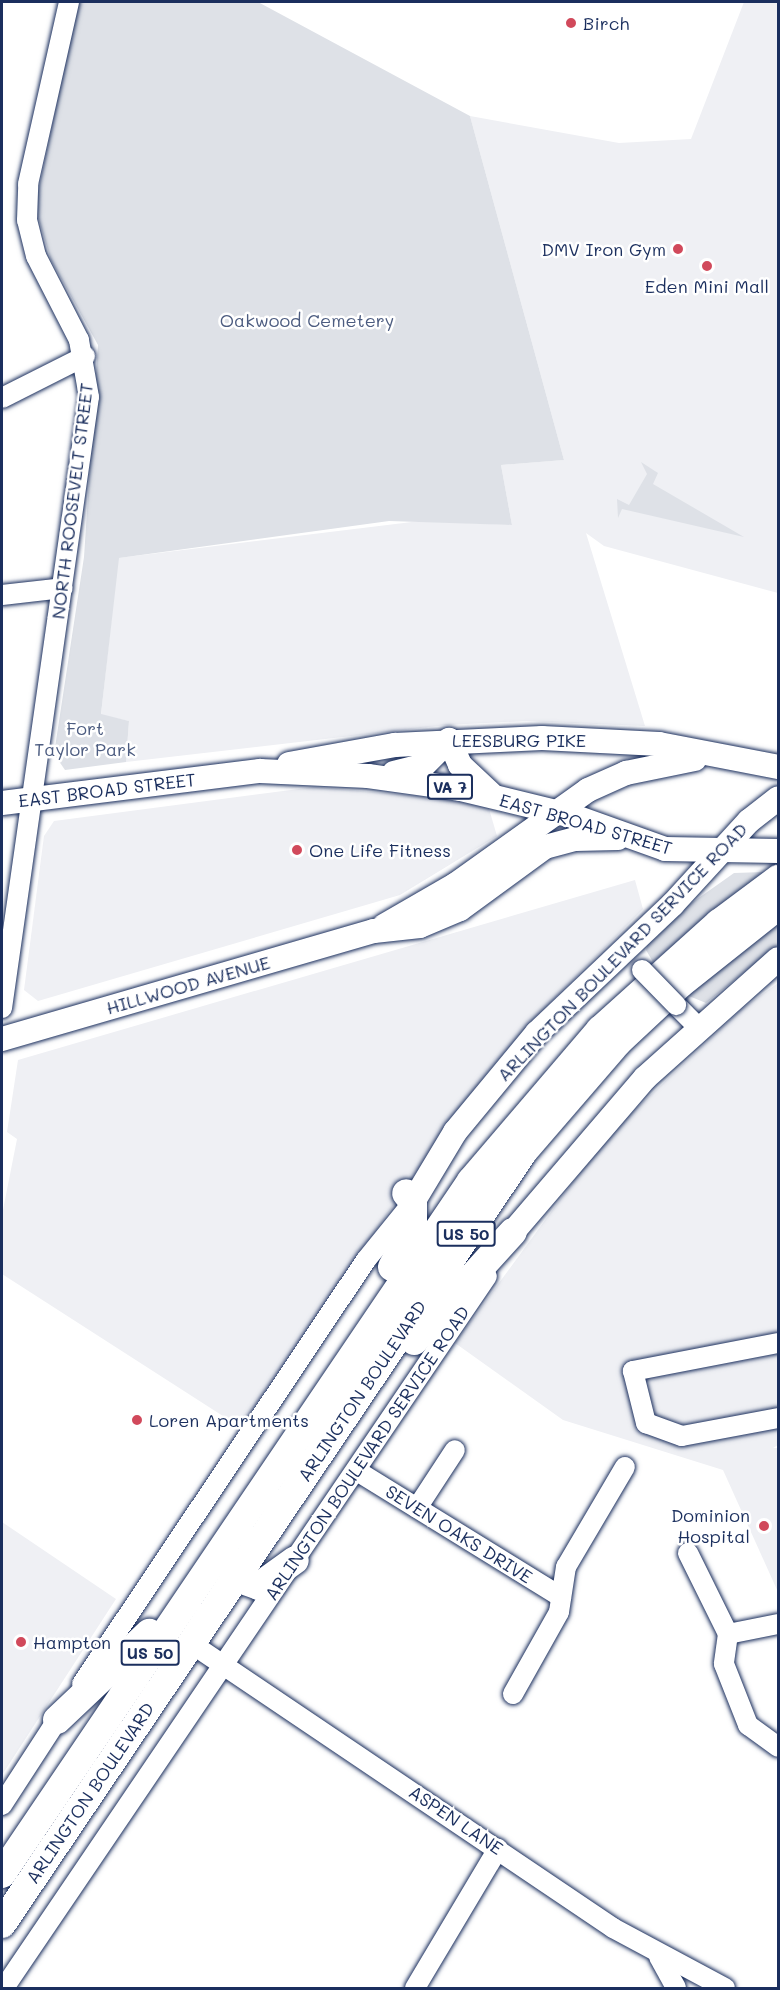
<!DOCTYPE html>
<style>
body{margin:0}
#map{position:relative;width:780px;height:1990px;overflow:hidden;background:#fff;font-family:Mali,sans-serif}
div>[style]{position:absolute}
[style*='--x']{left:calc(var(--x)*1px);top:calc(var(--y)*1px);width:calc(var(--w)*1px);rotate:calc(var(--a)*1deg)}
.built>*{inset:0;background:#eff0f4}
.green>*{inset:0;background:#dee1e7}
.roads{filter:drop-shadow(0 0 2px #1b2f5e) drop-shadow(0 0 2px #1b2f5e)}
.minor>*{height:20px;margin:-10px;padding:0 10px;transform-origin:10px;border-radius:10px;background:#fff}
.major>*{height:24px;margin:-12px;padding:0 12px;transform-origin:12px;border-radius:12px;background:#fff}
.highway>*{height:28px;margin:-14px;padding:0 14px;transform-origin:14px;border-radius:14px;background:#fff}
.bridges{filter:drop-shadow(0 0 2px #1b2f5e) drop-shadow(0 0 2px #1b2f5e)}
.minor-bridge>*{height:20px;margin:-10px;padding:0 10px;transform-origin:10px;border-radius:10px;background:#fff}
.dots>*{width:16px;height:16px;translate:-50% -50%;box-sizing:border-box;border:3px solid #fff;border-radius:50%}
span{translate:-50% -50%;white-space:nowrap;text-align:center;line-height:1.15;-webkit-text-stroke:5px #fff;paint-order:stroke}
.shield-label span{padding:2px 4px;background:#fff;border:2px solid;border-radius:4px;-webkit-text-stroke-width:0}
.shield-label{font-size:16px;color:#1b2f5e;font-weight:700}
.poi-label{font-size:18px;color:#1b2f5e}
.left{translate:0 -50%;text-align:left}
.right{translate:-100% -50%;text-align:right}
.park-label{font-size:18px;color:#4c5c80}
.street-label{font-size:18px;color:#1b2f5e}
.frame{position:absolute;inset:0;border:3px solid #1b2f5e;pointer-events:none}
</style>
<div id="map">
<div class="built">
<i style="clip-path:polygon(744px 2px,778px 2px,778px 593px,604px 546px,586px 533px,645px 726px,527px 721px,446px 725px,126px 762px,129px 721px,101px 715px,118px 558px,420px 521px,512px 525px,501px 465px,564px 460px,470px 116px,619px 143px,691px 139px)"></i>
<i style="clip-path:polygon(314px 787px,487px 802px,497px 836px,400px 895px,38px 1001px,24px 990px,44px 836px,54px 821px)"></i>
<i style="clip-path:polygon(635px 880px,643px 909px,546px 1007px,457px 1113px,240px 1427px,2px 1274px,2px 1215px,17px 1139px,7px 1132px,18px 1060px)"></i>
<i style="clip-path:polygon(778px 983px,778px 1445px,773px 1448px,778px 1448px,778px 1592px,723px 1470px,563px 1420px,455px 1343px,606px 1137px,743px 1008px)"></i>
<i style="clip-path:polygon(2px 1522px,116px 1599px,2px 1775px)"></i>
</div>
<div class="green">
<i style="clip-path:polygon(78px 2px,258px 2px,470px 116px,564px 460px,501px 465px,512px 525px,389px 521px,119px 558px,101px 714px,129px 721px,126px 762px,65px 770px,54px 754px,84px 557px,98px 345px,51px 260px,35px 207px)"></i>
<i style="clip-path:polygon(641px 462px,658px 473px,653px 484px,744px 537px,622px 509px,618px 518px,617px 499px,629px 505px,647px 474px)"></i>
<i style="clip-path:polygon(766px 872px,653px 962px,646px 950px,650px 937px,669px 919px,734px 873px)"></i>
<i style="clip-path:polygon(778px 921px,778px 945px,706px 1003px,684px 994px)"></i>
</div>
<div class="roads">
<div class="minor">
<i style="--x:2;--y:398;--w:93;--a:-26.8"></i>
<i style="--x:2;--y:595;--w:61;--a:-6.5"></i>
<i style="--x:676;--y:1005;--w:31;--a:45"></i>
<i style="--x:2;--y:1008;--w:617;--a:-81.9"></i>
<i style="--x:89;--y:397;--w:58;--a:-100"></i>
<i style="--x:79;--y:340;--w:94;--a:-117.1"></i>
<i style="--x:36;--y:256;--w:37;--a:-104"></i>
<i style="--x:27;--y:220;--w:36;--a:-88"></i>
<i style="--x:28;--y:184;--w:187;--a:-77.3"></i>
<i style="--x:778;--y:1343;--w:148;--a:169.1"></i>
<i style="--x:633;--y:1371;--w:54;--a:76"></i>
<i style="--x:646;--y:1423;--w:38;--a:20"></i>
<i style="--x:682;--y:1436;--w:98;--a:-10.6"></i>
<i style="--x:357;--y:1471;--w:240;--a:31.7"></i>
<i style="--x:417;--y:1508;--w:69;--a:-56.8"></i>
<i style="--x:688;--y:1553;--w:90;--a:63.7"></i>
<i style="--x:778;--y:1624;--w:51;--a:168.7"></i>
<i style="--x:728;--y:1634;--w:30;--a:98"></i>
<i style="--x:724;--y:1664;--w:66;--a:68.5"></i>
<i style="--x:748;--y:1725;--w:37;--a:36"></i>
<i style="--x:192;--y:1644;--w:508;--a:34"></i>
<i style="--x:613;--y:1928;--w:127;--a:28.2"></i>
<i style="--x:82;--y:1684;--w:510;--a:-56.19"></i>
<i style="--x:366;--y:1260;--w:75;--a:-51"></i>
<i style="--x:513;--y:1694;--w:94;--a:-60.7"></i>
<i style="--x:559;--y:1612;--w:46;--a:-81.2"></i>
<i style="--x:566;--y:1567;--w:116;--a:-59.5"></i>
<i style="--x:2;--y:1805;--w:112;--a:-57"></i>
<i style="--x:659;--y:1957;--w:35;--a:61"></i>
<i style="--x:4;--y:1988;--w:860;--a:-55.85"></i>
<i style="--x:415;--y:1988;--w:162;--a:-59.2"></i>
</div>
<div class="major">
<i style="--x:449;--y:740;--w:27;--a:66"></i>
<i style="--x:460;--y:765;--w:42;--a:43.1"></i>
<i style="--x:289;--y:764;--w:108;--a:-10.2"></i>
<i style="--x:395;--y:745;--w:147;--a:-2.7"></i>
<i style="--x:542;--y:738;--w:117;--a:2.9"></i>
<i style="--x:659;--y:744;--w:121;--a:10.9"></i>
<i style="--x:394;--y:773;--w:30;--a:-14"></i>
<i style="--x:423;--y:766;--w:37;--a:-45"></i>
<i style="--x:2;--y:803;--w:260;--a:-7.1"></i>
<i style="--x:260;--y:771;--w:108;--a:2.7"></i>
<i style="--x:368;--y:776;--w:94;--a:8"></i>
<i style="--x:461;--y:789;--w:115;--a:13.6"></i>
<i style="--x:573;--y:816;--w:98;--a:19.7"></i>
<i style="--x:665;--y:849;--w:113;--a:1"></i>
<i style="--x:384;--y:926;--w:82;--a:-30"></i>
<i style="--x:455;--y:885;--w:163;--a:-35.5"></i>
<i style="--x:588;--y:790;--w:42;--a:-24.1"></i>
<i style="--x:626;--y:773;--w:70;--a:-11.5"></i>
<i style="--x:2;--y:1039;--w:387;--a:-16.2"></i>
<i style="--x:374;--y:931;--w:46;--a:-6.2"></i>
<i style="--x:420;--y:926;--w:43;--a:-23"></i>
<i style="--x:460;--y:909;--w:105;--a:-36.1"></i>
<i style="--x:545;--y:847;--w:31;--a:-15"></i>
<i style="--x:575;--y:839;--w:43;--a:-1.3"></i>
<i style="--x:413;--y:1202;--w:82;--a:-59"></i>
<i style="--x:455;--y:1132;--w:129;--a:-50.4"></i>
<i style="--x:537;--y:1033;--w:186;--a:-43.5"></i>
<i style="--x:672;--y:905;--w:114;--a:-47.5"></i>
<i style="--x:749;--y:821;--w:37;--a:-38"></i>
<i style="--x:513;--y:1232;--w:203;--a:-49.4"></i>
<i style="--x:645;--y:1078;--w:178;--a:-41.8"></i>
</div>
<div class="highway">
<i style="--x:392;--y:1267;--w:45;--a:-62.3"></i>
<i style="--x:413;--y:1227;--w:25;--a:-90"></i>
<i style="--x:413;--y:1202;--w:11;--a:-128"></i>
<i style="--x:414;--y:1341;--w:147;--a:-47.8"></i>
<i style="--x:232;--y:1563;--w:16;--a:72"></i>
<i style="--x:237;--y:1578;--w:23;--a:20"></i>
<i style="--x:259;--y:1586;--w:44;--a:-35.8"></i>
<i style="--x:57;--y:1720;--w:127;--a:-43.4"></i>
<i style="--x:2;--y:1874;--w:837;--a:-55.91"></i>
<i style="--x:471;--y:1181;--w:199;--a:-49.5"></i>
<i style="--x:600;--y:1030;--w:160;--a:-42"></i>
<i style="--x:719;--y:923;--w:74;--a:-36.7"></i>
<i style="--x:2;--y:1924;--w:933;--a:-55.97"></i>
<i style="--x:524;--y:1151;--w:144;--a:-49.2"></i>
<i style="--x:618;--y:1042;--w:85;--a:-43.1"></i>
<i style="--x:680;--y:984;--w:125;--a:-38.5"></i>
</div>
</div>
<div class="bridges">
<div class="minor-bridge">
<i style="--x:642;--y:970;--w:49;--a:45.8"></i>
</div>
</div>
<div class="dots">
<i style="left:571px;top:23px;background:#d1495b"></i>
<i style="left:678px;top:249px;background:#d1495b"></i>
<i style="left:707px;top:266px;background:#d1495b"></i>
<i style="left:297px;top:850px;background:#d1495b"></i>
<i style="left:137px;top:1420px;background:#d1495b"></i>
<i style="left:764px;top:1526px;background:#d1495b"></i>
<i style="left:21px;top:1642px;background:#d1495b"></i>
</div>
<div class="shield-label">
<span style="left:450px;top:787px">VA 7</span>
<span style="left:466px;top:1234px">US 50</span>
<span style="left:150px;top:1653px">US 50</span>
</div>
<div class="poi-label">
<span class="left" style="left:583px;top:23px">Birch</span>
<span class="right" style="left:666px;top:249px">DMV Iron Gym</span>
<span style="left:707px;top:286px">Eden Mini Mall</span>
<span class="left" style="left:309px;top:850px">One Life Fitness</span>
<span class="left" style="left:149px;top:1420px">Loren Apartments</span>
<span class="right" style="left:750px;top:1526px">Dominion<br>Hospital</span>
<span class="left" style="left:33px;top:1642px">Hampton</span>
</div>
<div class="park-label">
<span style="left:307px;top:320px">Oakwood Cemetery</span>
<span style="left:85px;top:739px">Fort<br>Taylor Park</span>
</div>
<div class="street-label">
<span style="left:72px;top:501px;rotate:-83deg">NORTH ROOSEVELT STREET</span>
<span style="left:519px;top:740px">LEESBURG PIKE</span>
<span style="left:107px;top:790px;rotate:-7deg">EAST BROAD STREET</span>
<span style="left:586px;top:824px;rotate:16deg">EAST BROAD STREET</span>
<span style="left:622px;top:952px;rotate:-46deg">ARLINGTON BOULEVARD SERVICE ROAD</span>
<span style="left:188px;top:985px;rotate:-16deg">HILLWOOD AVENUE</span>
<span style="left:362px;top:1391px;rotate:-56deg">ARLINGTON BOULEVARD</span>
<span style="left:367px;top:1453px;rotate:-56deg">ARLINGTON BOULEVARD SERVICE ROAD</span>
<span style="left:459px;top:1534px;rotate:32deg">SEVEN OAKS DRIVE</span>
<span style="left:90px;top:1793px;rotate:-56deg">ARLINGTON BOULEVARD</span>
<span style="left:456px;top:1820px;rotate:34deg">ASPEN LANE</span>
</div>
<div class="frame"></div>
</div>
